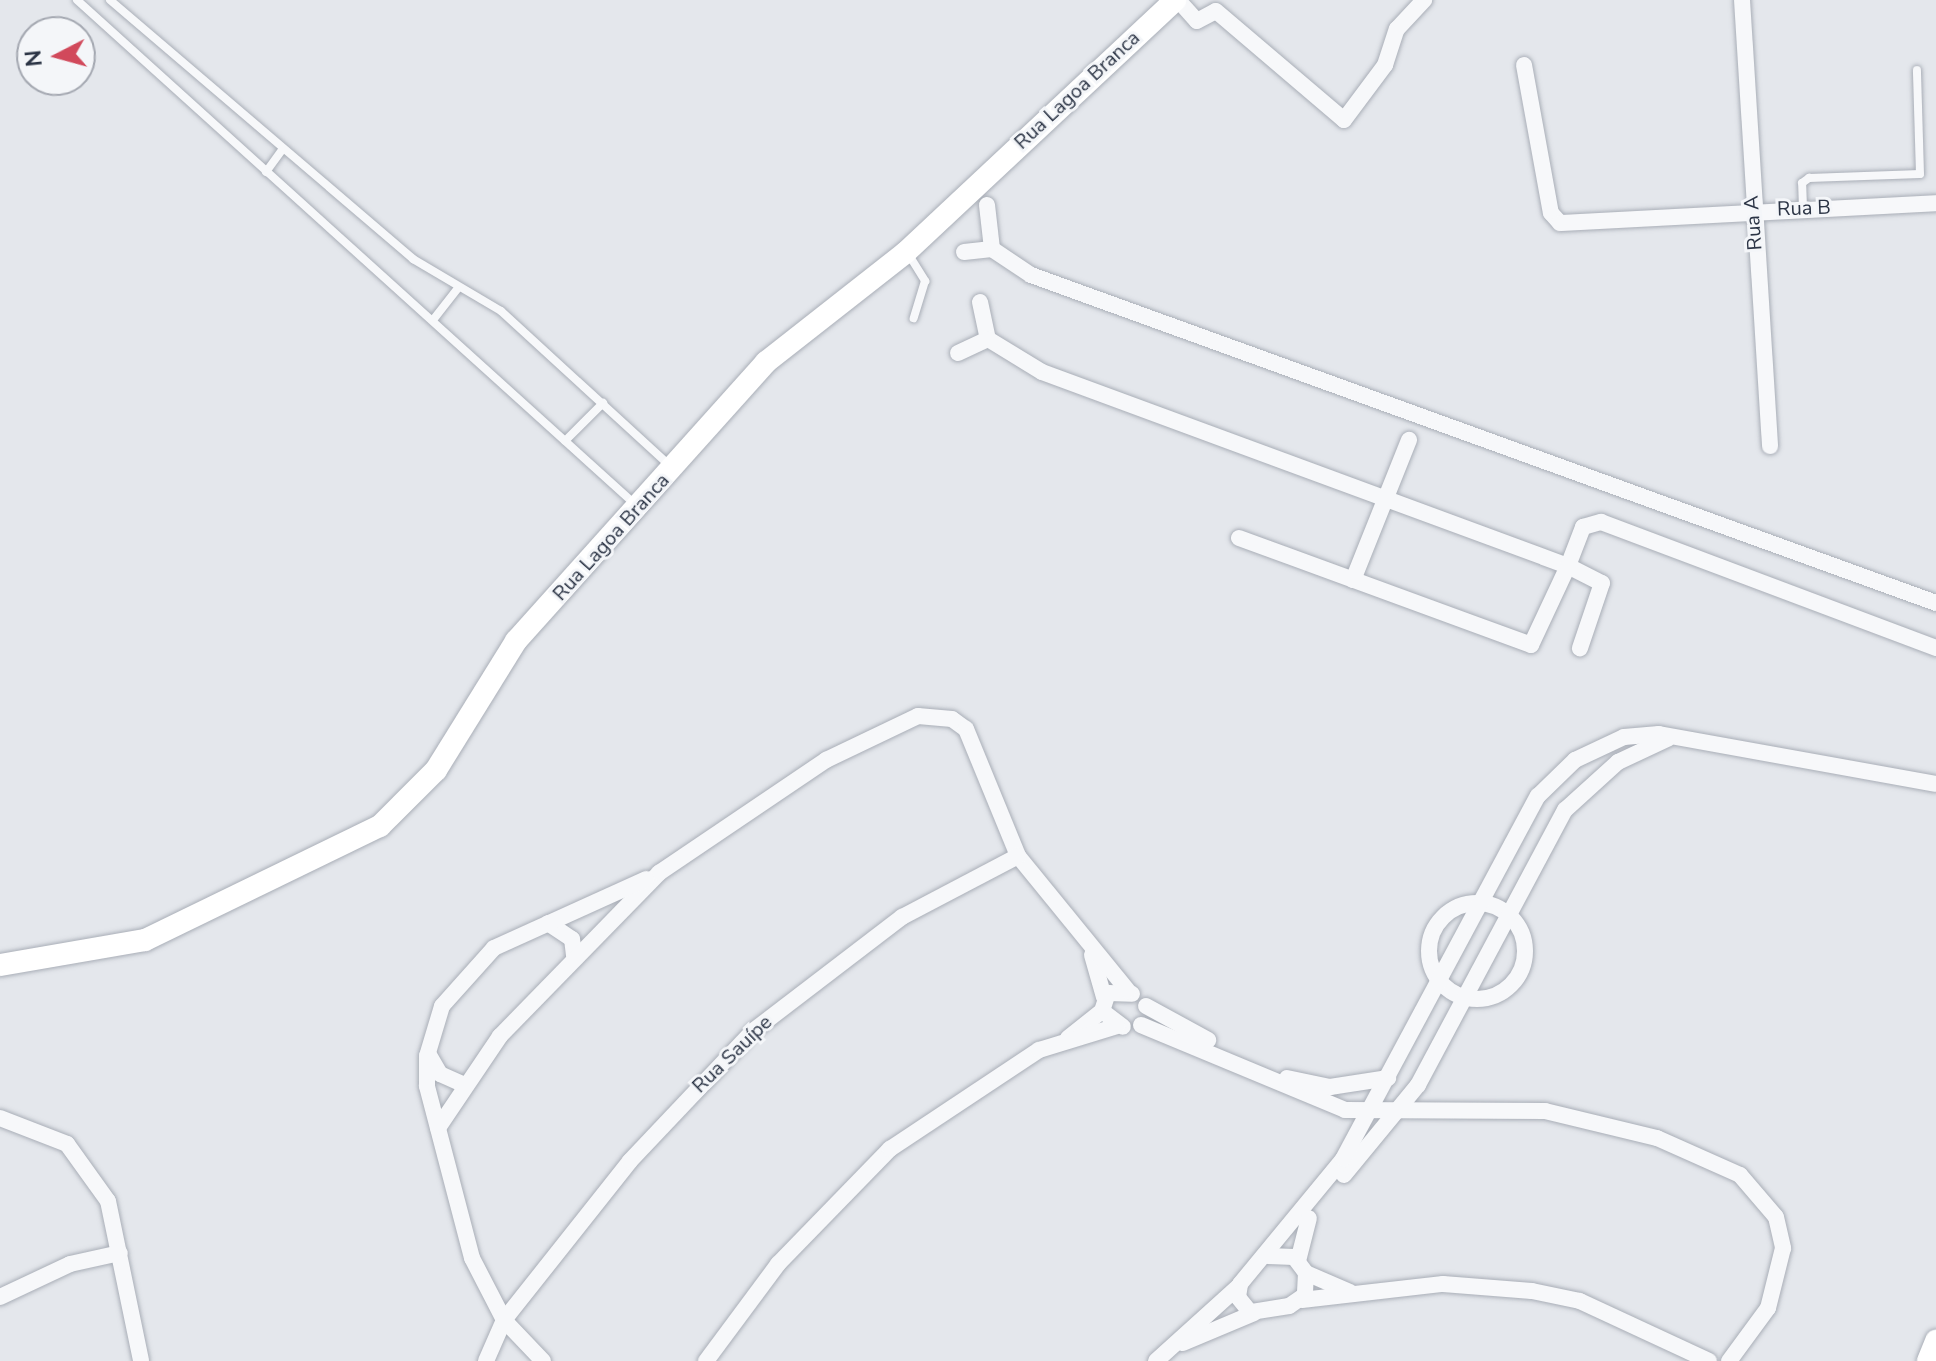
<!DOCTYPE html>
<meta charset="utf-8">
<style>
body{margin:0}
#map{position:relative;width:1936px;height:1361px;overflow:hidden;background:#e4e7ec;font-family:"Nunito Sans",sans-serif}
div>[style]{position:absolute}
[style*='--x']{left:calc(var(--x)*1px);top:calc(var(--y)*1px);width:calc(var(--w)*1px);rotate:calc(var(--a)*1deg)}
.roads{filter:drop-shadow(0 0 2px #a9aeb7) drop-shadow(0 0 2px #a9aeb7)}
.lane>*{height:8px;margin:-4px;padding:0 4px;transform-origin:4px;border-radius:4px;background:#f7f8fa}
.street>*{height:16px;margin:-8px;padding:0 8px;transform-origin:8px;border-radius:8px;background:#f7f8fa}
.street>.ring{margin:-8px;padding:0;box-sizing:content-box;background:none;border:16px solid #f7f8fa;border-radius:50%}
.secondary>*{height:22px;margin:-11px;padding:0 11px;transform-origin:11px;border-radius:11px;background:#fff}
span{translate:-50% -50%;white-space:nowrap;text-align:center;line-height:1.15;-webkit-text-stroke:6px #f4f6f9;paint-order:stroke}
.street-label{font-size:20px;color:#2b3445}
.north{position:absolute;left:16px;top:16px;width:80px;height:80px;box-sizing:border-box;background:#f4f6f9;border:2px solid #a4a8b1;border-radius:50%;rotate:264deg;font-size:22px;font-weight:700;line-height:32px;text-align:center;color:#2b3445}
.north::after{content:'';display:block;margin:auto;width:28px;height:36px;background:#d1495b;clip-path:polygon(50% 0,100% 100%,50% 72%,0 100%)}
</style>
<div id="map">
<div class="roads">
<div class="lane">
<i style="--x:77;--y:0;--w:755;--a:42.1"></i>
<i style="--x:110;--y:0;--w:399;--a:40.5"></i>
<i style="--x:413;--y:259;--w:102;--a:30.6"></i>
<i style="--x:501;--y:311;--w:228;--a:42.5"></i>
<i style="--x:266;--y:172;--w:27;--a:-54"></i>
<i style="--x:1803;--y:208;--w:25;--a:-92"></i>
<i style="--x:1802;--y:183;--w:9;--a:-36"></i>
<i style="--x:1809;--y:178;--w:111;--a:-2.1"></i>
<i style="--x:1920;--y:174;--w:104;--a:-91.7"></i>
<i style="--x:909;--y:255;--w:31;--a:58"></i>
<i style="--x:925;--y:281;--w:39;--a:107"></i>
<i style="--x:433;--y:320;--w:41;--a:-52"></i>
<i style="--x:565;--y:441;--w:54;--a:-45"></i>
</div>
<div class="street">
<i style="--x:1178;--y:0;--w:28;--a:48"></i>
<i style="--x:1197;--y:21;--w:21;--a:-28"></i>
<i style="--x:1216;--y:11;--w:168;--a:40.4"></i>
<i style="--x:1344;--y:120;--w:69;--a:-53.3"></i>
<i style="--x:1385;--y:65;--w:38;--a:-72"></i>
<i style="--x:1397;--y:29;--w:40;--a:-47"></i>
<i style="--x:1742;--y:0;--w:447;--a:86.4"></i>
<i style="--x:1524;--y:65;--w:150;--a:79.7"></i>
<i style="--x:1551;--y:213;--w:13;--a:48"></i>
<i style="--x:1560;--y:223;--w:377;--a:-3"></i>
<i style="--x:987;--y:205;--w:44;--a:83.5"></i>
<i style="--x:964;--y:252;--w:28;--a:-6"></i>
<i style="--x:992;--y:249;--w:47;--a:33.7"></i>
<i style="--x:1031;--y:275;--w:963;--a:19.92"></i>
<i style="--x:980;--y:302;--w:38;--a:78"></i>
<i style="--x:988;--y:339;--w:63;--a:31.4"></i>
<i style="--x:1042;--y:372;--w:561;--a:20.25"></i>
<i style="--x:1568;--y:566;--w:42;--a:-69"></i>
<i style="--x:1583;--y:527;--w:19;--a:-16"></i>
<i style="--x:1601;--y:522;--w:358;--a:20.6"></i>
<i style="--x:958;--y:353;--w:33;--a:-25"></i>
<i style="--x:1239;--y:538;--w:311;--a:20.1"></i>
<i style="--x:1531;--y:645;--w:87;--a:-64.9"></i>
<i style="--x:1568;--y:566;--w:38;--a:27"></i>
<i style="--x:1602;--y:583;--w:69;--a:108.7"></i>
<i style="--x:1353;--y:580;--w:151;--a:-68.2"></i>
<i class="ring" style="left:1429px;top:903px;width:80px;height:80px"></i>
<i style="--x:548;--y:923;--w:29;--a:34"></i>
<i style="--x:572;--y:939;--w:17;--a:83"></i>
<i style="--x:1092;--y:955;--w:44;--a:74.1"></i>
<i style="--x:1146;--y:1006;--w:71;--a:28.7"></i>
<i style="--x:1102;--y:1011;--w:26;--a:37"></i>
<i style="--x:1141;--y:1025;--w:221;--a:22.6"></i>
<i style="--x:1345;--y:1110;--w:200;--a:0.3"></i>
<i style="--x:1545;--y:1111;--w:115;--a:13.6"></i>
<i style="--x:1657;--y:1138;--w:91;--a:24"></i>
<i style="--x:1740;--y:1175;--w:55;--a:49.4"></i>
<i style="--x:1776;--y:1217;--w:32;--a:77"></i>
<i style="--x:1783;--y:1248;--w:62;--a:104"></i>
<i style="--x:1768;--y:1308;--w:66;--a:126.3"></i>
<i style="--x:1068;--y:1038;--w:43;--a:-38.5"></i>
<i style="--x:1102;--y:1011;--w:19;--a:-72"></i>
<i style="--x:1108;--y:993;--w:24;--a:2"></i>
<i style="--x:429;--y:1055;--w:22;--a:60"></i>
<i style="--x:440;--y:1074;--w:24;--a:24"></i>
<i style="--x:1287;--y:1078;--w:44;--a:11.8"></i>
<i style="--x:1330;--y:1087;--w:59;--a:-8.8"></i>
<i style="--x:0;--y:1118;--w:72;--a:21.2"></i>
<i style="--x:67;--y:1144;--w:70;--a:54.3"></i>
<i style="--x:108;--y:1201;--w:163;--a:78.3"></i>
<i style="--x:438;--y:1128;--w:111;--a:-56"></i>
<i style="--x:500;--y:1036;--w:228;--a:-45.7"></i>
<i style="--x:659;--y:873;--w:202;--a:-34.1"></i>
<i style="--x:826;--y:760;--w:102;--a:-25.6"></i>
<i style="--x:918;--y:716;--w:34;--a:5"></i>
<i style="--x:952;--y:719;--w:17;--a:36"></i>
<i style="--x:966;--y:729;--w:137;--a:67.7"></i>
<i style="--x:1018;--y:856;--w:174;--a:50.8"></i>
<i style="--x:1344;--y:1175;--w:117;--a:-50.6"></i>
<i style="--x:1418;--y:1085;--w:312;--a:-61.9"></i>
<i style="--x:1565;--y:810;--w:72;--a:-42.2"></i>
<i style="--x:1618;--y:762;--w:56;--a:-25.2"></i>
<i style="--x:1268;--y:1256;--w:26;--a:2"></i>
<i style="--x:1294;--y:1257;--w:20;--a:53"></i>
<i style="--x:1306;--y:1273;--w:22;--a:93"></i>
<i style="--x:1305;--y:1295;--w:19;--a:145"></i>
<i style="--x:1289;--y:1306;--w:39;--a:171"></i>
<i style="--x:1250;--y:1312;--w:19;--a:-129"></i>
<i style="--x:1238;--y:1297;--w:13;--a:-81"></i>
<i style="--x:1240;--y:1284;--w:162;--a:-50.5"></i>
<i style="--x:1343;--y:1159;--w:412;--a:-61.8"></i>
<i style="--x:1538;--y:796;--w:52;--a:-44.2"></i>
<i style="--x:1575;--y:760;--w:54;--a:-25.1"></i>
<i style="--x:1624;--y:737;--w:35;--a:-5"></i>
<i style="--x:1659;--y:734;--w:281;--a:10.2"></i>
<i style="--x:1298;--y:1261;--w:44;--a:-75.7"></i>
<i style="--x:1306;--y:1273;--w:48;--a:23.4"></i>
<i style="--x:0;--y:1297;--w:77;--a:-25.2"></i>
<i style="--x:70;--y:1264;--w:51;--a:-12.4"></i>
<i style="--x:1302;--y:1300;--w:142;--a:-6.5"></i>
<i style="--x:1443;--y:1284;--w:89;--a:4.5"></i>
<i style="--x:1532;--y:1291;--w:49;--a:11.8"></i>
<i style="--x:1580;--y:1301;--w:142;--a:24.9"></i>
<i style="--x:1183;--y:1343;--w:77;--a:-22.9"></i>
<i style="--x:486;--y:1361;--w:45;--a:-66.3"></i>
<i style="--x:504;--y:1320;--w:203;--a:-51.6"></i>
<i style="--x:630;--y:1161;--w:179;--a:-46.6"></i>
<i style="--x:753;--y:1031;--w:188;--a:-37.4"></i>
<i style="--x:902;--y:917;--w:131;--a:-27.7"></i>
<i style="--x:543;--y:1361;--w:57;--a:-133.6"></i>
<i style="--x:504;--y:1320;--w:70;--a:-117.3"></i>
<i style="--x:472;--y:1258;--w:178;--a:-104.7"></i>
<i style="--x:427;--y:1086;--w:30;--a:-90"></i>
<i style="--x:427;--y:1056;--w:52;--a:-73.3"></i>
<i style="--x:442;--y:1006;--w:78;--a:-48.1"></i>
<i style="--x:494;--y:948;--w:167;--a:-24.4"></i>
<i style="--x:706;--y:1361;--w:121;--a:-53.4"></i>
<i style="--x:778;--y:1264;--w:161;--a:-45.8"></i>
<i style="--x:890;--y:1149;--w:179;--a:-33.6"></i>
<i style="--x:1039;--y:1050;--w:82;--a:-17.1"></i>
<i style="--x:1156;--y:1361;--w:110;--a:-42.1"></i>
</div>
<div class="secondary">
<i style="--x:0;--y:965;--w:147;--a:-9.8"></i>
<i style="--x:145;--y:940;--w:261;--a:-25.9"></i>
<i style="--x:380;--y:826;--w:79;--a:-45"></i>
<i style="--x:436;--y:770;--w:152;--a:-58.2"></i>
<i style="--x:516;--y:641;--w:375;--a:-48.1"></i>
<i style="--x:766;--y:362;--w:177;--a:-38.1"></i>
<i style="--x:905;--y:253;--w:370;--a:-43.1"></i>
<i style="--x:1928;--y:1361;--w:22;--a:-68"></i>
</div>
</div>
<div class="street-label">
<span style="left:1077px;top:90px;rotate:-43deg">Rua Lagoa Branca</span>
<span style="left:1804px;top:208px;rotate:-2deg">Rua B</span>
<span style="left:1753px;top:223px;rotate:-94deg">Rua A</span>
<span style="left:611px;top:537px;rotate:-48deg">Rua Lagoa Branca</span>
<span style="left:732px;top:1054px;rotate:-44deg">Rua Sauípe</span>
</div>
<div class="north">N</div>
</div>
